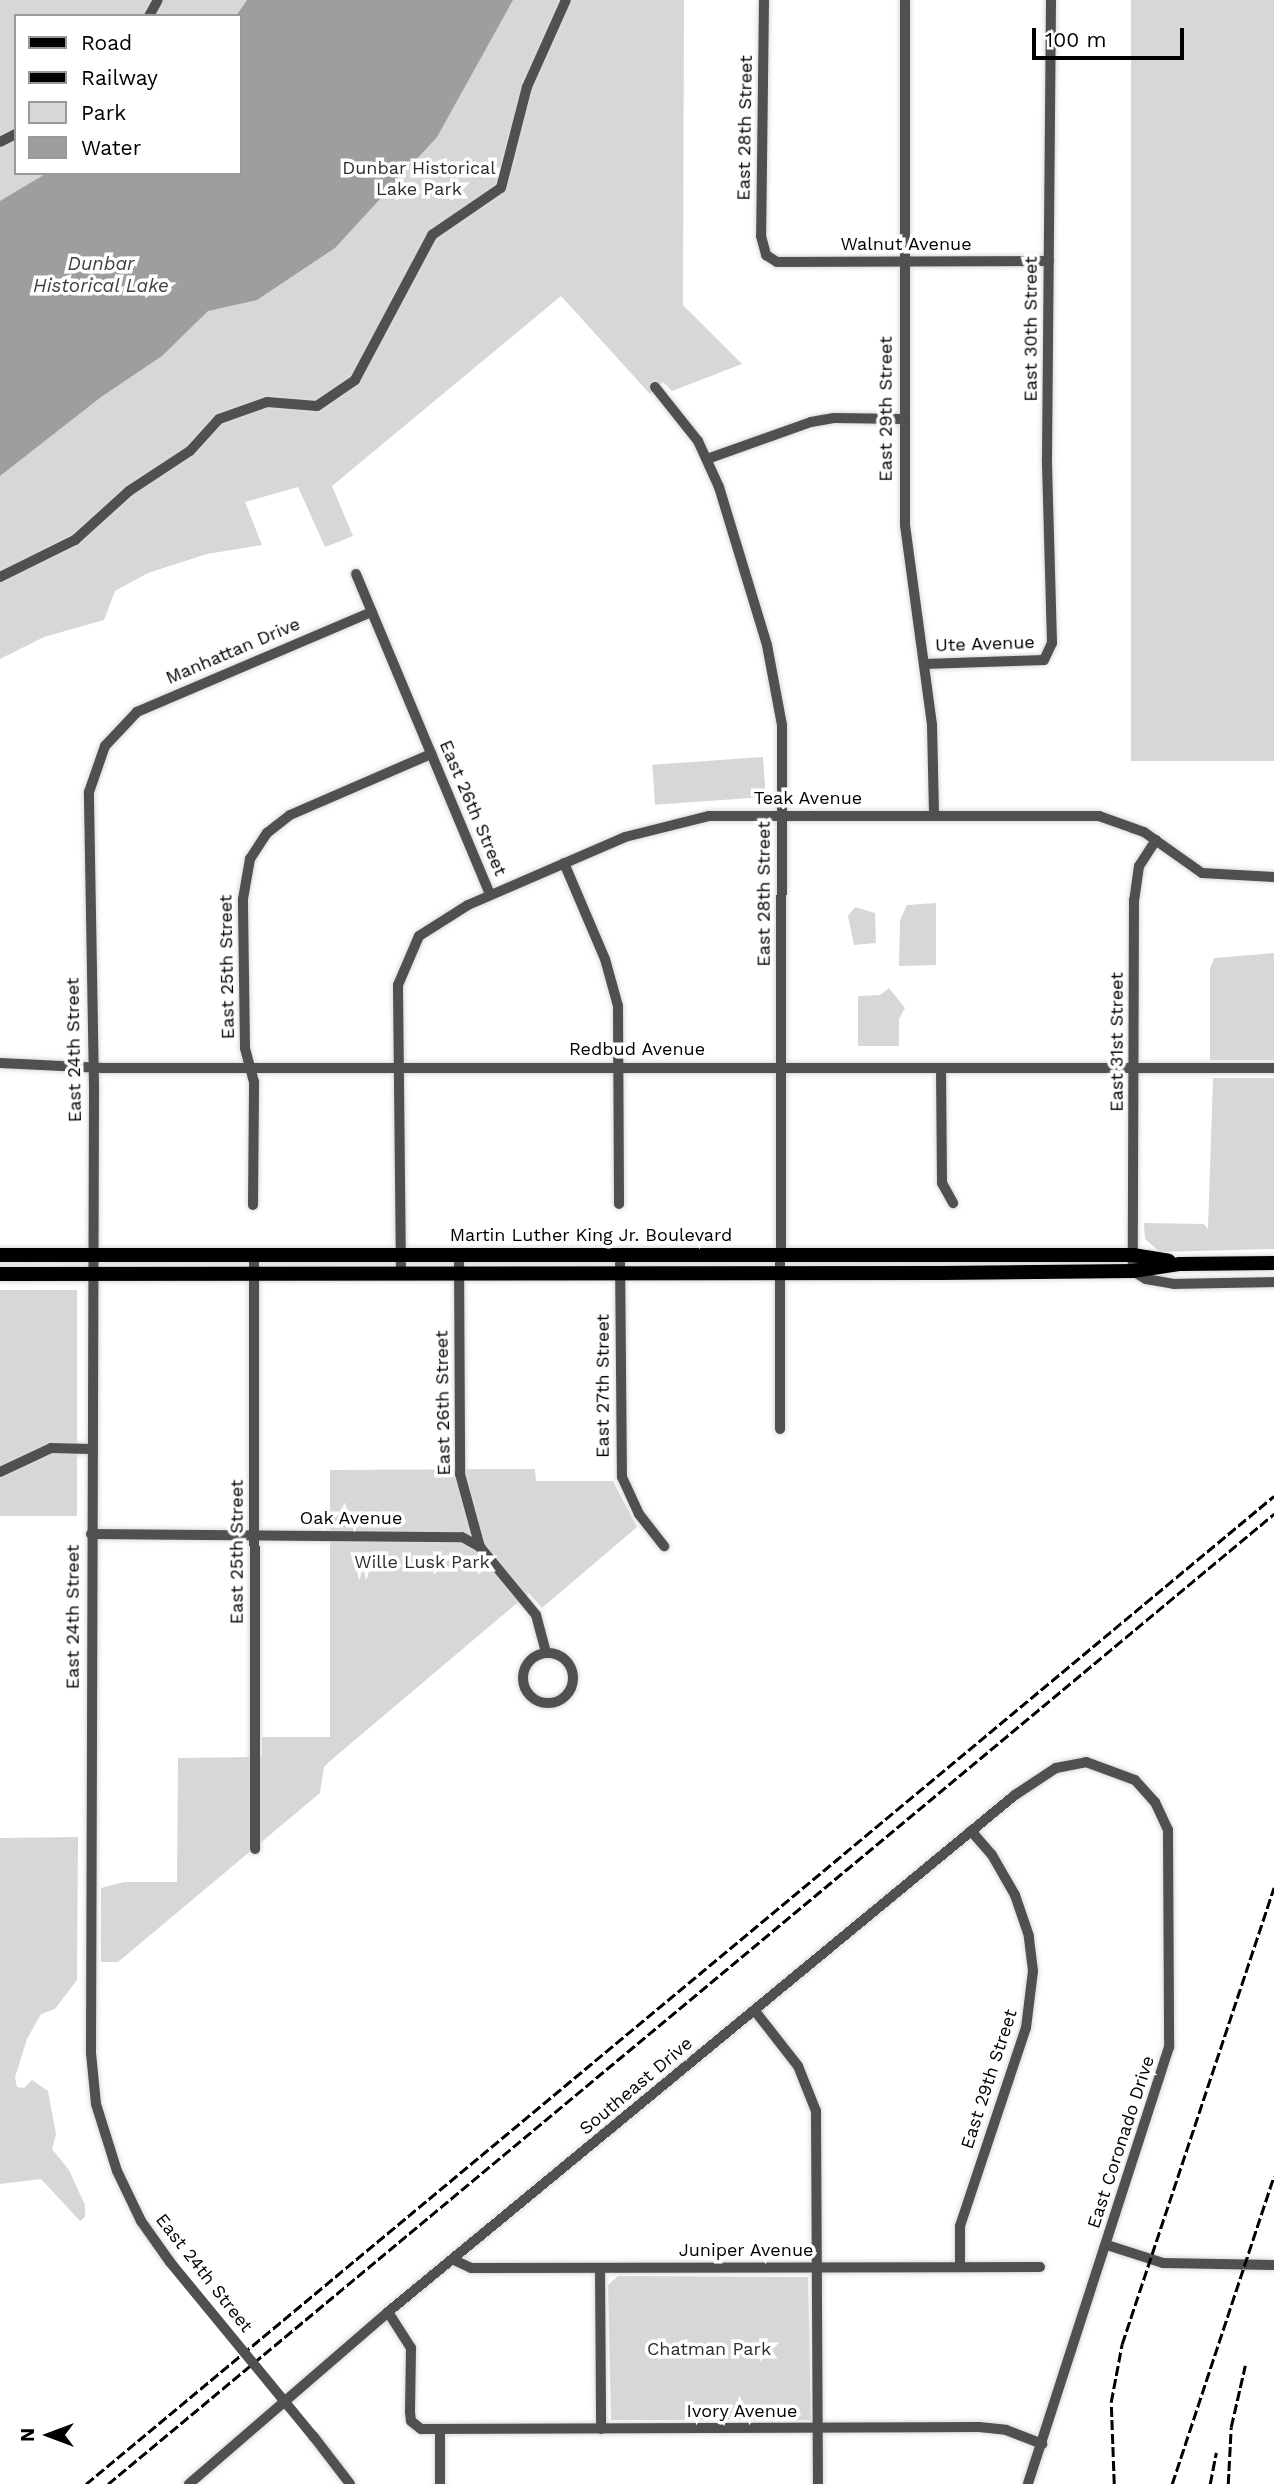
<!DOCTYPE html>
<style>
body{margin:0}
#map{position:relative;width:1274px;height:2484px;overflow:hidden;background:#fff;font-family:"Work Sans",sans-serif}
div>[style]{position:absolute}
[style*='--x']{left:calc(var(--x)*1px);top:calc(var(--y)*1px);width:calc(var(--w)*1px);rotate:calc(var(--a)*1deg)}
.green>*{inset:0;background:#d7d7d7;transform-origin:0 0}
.water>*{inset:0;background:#9e9e9e}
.roads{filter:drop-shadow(0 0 2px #dbdbdb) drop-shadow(0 0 2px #dbdbdb)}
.minor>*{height:10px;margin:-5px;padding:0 5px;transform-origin:5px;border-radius:5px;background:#505050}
.minor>.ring{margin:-5px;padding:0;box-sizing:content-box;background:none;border:10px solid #505050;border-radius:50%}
.major>*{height:14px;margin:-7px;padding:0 7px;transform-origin:7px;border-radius:7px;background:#000}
.rail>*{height:2.5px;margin-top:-1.25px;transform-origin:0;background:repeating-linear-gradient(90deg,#000 0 10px,transparent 0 13.5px)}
.minor-bridge>*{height:10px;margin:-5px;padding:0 5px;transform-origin:5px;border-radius:5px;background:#505050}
span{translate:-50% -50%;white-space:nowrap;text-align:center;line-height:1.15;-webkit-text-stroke:7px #fff;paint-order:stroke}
.street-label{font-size:18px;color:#000}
.park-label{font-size:18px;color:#2e2e2e}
.water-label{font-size:19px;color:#3f3f3f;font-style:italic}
.legend{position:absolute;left:14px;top:14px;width:228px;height:161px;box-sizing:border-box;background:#fff;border:2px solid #999;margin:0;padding:9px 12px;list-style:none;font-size:21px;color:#000}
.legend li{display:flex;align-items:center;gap:14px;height:35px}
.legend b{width:35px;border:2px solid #999}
.north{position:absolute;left:14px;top:2400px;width:70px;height:70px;-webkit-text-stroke:5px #fff;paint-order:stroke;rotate:270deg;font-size:19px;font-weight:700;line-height:28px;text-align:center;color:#000}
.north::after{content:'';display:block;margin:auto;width:24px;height:32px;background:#000;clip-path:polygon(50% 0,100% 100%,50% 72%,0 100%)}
.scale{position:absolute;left:1032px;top:28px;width:152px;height:32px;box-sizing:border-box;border:4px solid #000;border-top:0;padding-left:9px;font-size:21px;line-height:24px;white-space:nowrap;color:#000;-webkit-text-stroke:5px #fff;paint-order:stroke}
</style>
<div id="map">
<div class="green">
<i style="clip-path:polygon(evenodd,0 0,684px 0,683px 305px,742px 364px,672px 391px,663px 382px,650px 394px,561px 296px,332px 486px,353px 536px,325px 547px,298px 487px,245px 502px,262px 545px,207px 554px,148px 573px,115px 591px,104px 620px,44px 637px,0 659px,0 0,16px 16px,240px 16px,240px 173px,16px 173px,16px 16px)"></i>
<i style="left:1131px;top:0;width:143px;height:761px"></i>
<i style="left:763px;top:757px;width:40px;height:111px;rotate:86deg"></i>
<i style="clip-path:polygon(936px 903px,936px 965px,899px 966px,900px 920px,907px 905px)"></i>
<i style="clip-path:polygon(855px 907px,875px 913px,876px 943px,854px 945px,848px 916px)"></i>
<i style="clip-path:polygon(1274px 953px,1274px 1060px,1210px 1060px,1210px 969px,1214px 958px)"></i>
<i style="clip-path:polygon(889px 988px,905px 1008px,899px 1019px,899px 1046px,858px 1046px,858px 996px,880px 995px)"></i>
<i style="clip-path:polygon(1213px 1078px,1274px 1078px,1274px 1249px,1160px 1252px,1145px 1239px,1144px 1223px,1204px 1224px,1208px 1229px)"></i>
<i style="left:0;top:1290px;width:77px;height:226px"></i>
<i style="clip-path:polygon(535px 1469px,536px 1481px,613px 1481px,637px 1527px,542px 1608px,529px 1593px,330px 1761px,324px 1767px,320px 1793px,118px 1962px,101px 1962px,101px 1888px,124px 1882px,177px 1882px,178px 1758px,262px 1757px,262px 1737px,330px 1737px,330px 1470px)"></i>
<i style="clip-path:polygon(78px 1837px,77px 1980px,55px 2009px,41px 2014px,27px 2039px,15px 2077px,17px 2087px,24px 2088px,32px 2080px,48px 2091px,56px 2134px,52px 2149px,69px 2170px,85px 2205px,85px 2217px,80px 2221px,41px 2179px,0 2184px,0 1838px)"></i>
<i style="clip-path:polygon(618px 2276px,808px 2277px,811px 2420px,611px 2420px,608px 2285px)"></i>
</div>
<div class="water">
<i style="clip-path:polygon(247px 0,513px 0,437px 137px,335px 248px,257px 300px,208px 311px,162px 356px,101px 397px,0 476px,0 201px,47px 173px,240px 173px,240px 16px,236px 16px)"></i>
</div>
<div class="roads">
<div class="minor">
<i style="--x:764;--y:0;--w:236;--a:90.7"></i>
<i style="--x:761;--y:236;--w:20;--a:75"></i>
<i style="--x:766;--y:255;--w:13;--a:32"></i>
<i style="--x:777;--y:262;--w:272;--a:-0.2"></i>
<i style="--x:905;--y:0;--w:525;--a:90"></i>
<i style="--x:905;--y:525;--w:202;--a:82.3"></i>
<i style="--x:932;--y:725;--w:91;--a:88.7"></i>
<i style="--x:149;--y:16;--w:18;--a:-61"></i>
<i style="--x:0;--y:142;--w:18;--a:-27"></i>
<i style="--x:655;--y:387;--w:69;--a:51.5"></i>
<i style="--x:698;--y:441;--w:51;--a:65.5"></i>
<i style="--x:719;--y:487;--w:165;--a:73.1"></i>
<i style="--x:767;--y:645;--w:81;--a:79.4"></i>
<i style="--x:782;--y:725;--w:704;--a:90.16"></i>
<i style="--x:707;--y:459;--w:110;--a:-19.6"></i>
<i style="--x:811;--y:422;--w:23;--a:-10"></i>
<i style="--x:834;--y:418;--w:70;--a:0.8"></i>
<i style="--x:356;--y:574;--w:348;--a:67.3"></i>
<i style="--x:0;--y:577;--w:84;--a:-26.3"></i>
<i style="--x:75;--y:540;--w:73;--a:-42.2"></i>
<i style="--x:129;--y:491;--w:73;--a:-33.3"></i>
<i style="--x:190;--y:451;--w:43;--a:-47.8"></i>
<i style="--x:219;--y:419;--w:51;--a:-19.5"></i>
<i style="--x:267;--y:402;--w:50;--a:4.6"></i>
<i style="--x:317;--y:406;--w:46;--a:-34.4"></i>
<i style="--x:355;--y:380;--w:164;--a:-62"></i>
<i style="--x:432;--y:235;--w:83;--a:-34.3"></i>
<i style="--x:501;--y:188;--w:104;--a:-75.6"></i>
<i style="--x:527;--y:87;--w:95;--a:-65.9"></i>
<i style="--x:924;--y:664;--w:120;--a:-1.9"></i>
<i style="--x:1044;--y:660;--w:19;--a:-65"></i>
<i style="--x:1052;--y:643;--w:184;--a:-91.6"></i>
<i style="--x:1047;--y:459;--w:459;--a:-89.5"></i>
<i style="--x:1156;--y:840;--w:31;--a:123"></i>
<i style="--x:1139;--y:866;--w:34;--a:98"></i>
<i style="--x:1134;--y:900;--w:371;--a:90.2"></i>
<i style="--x:1133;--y:1271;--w:15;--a:32"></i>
<i style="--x:1146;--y:1279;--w:28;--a:10"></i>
<i style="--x:1174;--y:1284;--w:100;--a:-1.1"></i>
<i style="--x:564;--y:863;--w:104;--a:66.9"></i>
<i style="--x:605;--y:959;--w:49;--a:74.5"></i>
<i style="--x:618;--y:1006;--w:198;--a:89.7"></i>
<i style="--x:0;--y:1063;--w:103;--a:2.8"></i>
<i style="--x:103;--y:1068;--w:1171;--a:0"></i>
<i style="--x:941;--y:1068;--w:115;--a:89.5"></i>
<i style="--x:942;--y:1183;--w:23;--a:61"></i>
<i style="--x:253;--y:1205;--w:123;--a:-89.5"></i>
<i style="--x:254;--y:1082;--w:35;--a:-105"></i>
<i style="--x:245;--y:1048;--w:149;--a:-90.8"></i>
<i style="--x:243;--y:899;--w:41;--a:-80.1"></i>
<i style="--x:250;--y:859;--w:31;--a:-57"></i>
<i style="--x:267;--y:833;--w:29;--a:-38"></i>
<i style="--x:290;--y:815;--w:154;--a:-23.4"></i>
<i style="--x:254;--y:1254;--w:595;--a:89.9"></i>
<i style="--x:620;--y:1254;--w:223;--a:89.5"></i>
<i style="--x:622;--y:1477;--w:41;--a:65.3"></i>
<i style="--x:639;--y:1514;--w:41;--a:52"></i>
<i style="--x:459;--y:1255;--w:219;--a:89.7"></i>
<i style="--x:460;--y:1474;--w:76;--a:74.7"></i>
<i style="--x:401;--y:1274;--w:289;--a:-90.6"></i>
<i style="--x:398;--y:985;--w:53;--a:-66.8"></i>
<i style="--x:419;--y:936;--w:58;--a:-32.3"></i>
<i style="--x:468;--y:905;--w:171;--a:-23.4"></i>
<i style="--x:625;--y:837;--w:87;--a:-14"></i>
<i style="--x:709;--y:816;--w:390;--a:0"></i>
<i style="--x:1099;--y:816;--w:48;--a:19.6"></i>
<i style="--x:1144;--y:832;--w:71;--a:35.3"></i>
<i style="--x:1202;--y:873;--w:72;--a:3.2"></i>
<i style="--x:0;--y:1472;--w:56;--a:-25.2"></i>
<i style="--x:51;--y:1448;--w:40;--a:1.4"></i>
<i style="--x:91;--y:1534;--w:371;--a:0.5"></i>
<i style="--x:462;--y:1537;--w:21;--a:29"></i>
<i style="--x:480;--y:1547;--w:88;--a:50.5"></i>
<i style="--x:536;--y:1615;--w:39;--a:75"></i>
<i class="ring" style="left:523px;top:1653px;width:40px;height:40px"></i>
<i style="--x:755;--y:2011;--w:70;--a:52"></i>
<i style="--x:798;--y:2066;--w:48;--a:68.2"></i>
<i style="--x:816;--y:2111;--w:373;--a:89.7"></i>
<i style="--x:1107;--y:2245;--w:59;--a:17.8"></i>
<i style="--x:1163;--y:2263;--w:111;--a:1"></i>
<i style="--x:454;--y:2260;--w:19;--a:25"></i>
<i style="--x:471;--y:2268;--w:569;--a:-0.1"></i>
<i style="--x:170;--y:2262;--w:50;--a:-125.3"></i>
<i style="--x:141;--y:2221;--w:55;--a:-115.6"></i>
<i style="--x:117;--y:2171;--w:70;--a:-107.4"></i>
<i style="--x:96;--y:2104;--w:51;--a:-95.6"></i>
<i style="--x:91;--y:2053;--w:967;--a:-89.82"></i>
<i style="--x:94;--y:1086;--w:294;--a:-91"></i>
<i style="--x:89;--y:792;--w:49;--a:-70.8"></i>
<i style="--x:105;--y:746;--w:47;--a:-46.7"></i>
<i style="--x:137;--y:712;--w:255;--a:-23.1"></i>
<i style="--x:960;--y:2267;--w:41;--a:-90"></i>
<i style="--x:960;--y:2226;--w:209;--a:-71.6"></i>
<i style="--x:1026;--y:2028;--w:57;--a:-83"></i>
<i style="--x:1033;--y:1971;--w:35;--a:-97"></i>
<i style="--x:1029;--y:1936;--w:43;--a:-108.9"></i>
<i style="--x:1015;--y:1895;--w:46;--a:-119.9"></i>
<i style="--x:992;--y:1855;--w:32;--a:-131"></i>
<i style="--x:600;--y:2268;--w:161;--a:89.6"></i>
<i style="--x:388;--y:2312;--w:43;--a:57.4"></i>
<i style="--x:411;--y:2348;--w:64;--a:90.9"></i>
<i style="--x:410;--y:2412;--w:9;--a:84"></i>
<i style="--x:411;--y:2421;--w:13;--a:39"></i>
<i style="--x:421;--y:2429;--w:558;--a:-0.21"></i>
<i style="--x:979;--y:2427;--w:27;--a:6"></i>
<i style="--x:1006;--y:2430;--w:39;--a:21"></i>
<i style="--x:440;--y:2429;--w:55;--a:90"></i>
<i style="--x:314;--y:2437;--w:59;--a:52.5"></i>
<i style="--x:189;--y:2484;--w:263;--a:-40.8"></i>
<i style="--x:388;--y:2312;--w:813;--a:-39.51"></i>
<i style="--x:1015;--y:1795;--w:49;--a:-33.4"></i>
<i style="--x:1056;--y:1768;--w:31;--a:-11"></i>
<i style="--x:1086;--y:1762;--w:52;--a:20.2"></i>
<i style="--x:1135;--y:1780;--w:30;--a:48"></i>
<i style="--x:1155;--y:1802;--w:31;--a:65"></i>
<i style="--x:1168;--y:1830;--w:217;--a:89.7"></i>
<i style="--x:1169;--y:2047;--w:459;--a:107.9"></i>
</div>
<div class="major">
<i style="--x:0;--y:1255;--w:1133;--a:0"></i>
<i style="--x:1133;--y:1255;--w:36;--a:9"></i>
<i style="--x:0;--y:1274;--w:940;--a:-0.06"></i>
<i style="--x:940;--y:1273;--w:193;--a:-0.6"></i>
<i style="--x:1133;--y:1271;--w:48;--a:-8.5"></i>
<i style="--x:1180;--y:1264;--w:94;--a:-0.6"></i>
</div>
</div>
<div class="rail">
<i style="--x:86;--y:2484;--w:1545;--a:-39.75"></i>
<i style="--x:108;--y:2484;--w:1517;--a:-39.76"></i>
<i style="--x:1114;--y:2484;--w:82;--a:-92.1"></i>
<i style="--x:1111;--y:2402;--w:59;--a:-79.3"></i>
<i style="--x:1122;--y:2344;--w:481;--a:-71.6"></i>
<i style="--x:1172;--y:2484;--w:324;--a:-71.7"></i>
<i style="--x:1210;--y:2484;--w:32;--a:-79"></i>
<i style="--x:1228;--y:2484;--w:57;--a:-87"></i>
<i style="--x:1231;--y:2427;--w:63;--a:-77.1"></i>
</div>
<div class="minor-bridge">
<i style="--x:170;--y:2262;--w:227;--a:50.6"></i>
</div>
<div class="street-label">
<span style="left:745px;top:128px;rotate:-89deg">East 28th Street</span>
<span style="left:906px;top:244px">Walnut Avenue</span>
<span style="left:1031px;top:329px;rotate:-90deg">East 30th Street</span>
<span style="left:886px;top:409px;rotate:-90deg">East 29th Street</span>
<span style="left:985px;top:644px;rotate:-2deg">Ute Avenue</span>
<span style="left:233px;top:651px;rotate:-23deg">Manhattan Drive</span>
<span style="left:808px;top:798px">Teak Avenue</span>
<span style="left:473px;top:808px;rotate:67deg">East 26th Street</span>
<span style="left:764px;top:894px;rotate:-90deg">East 28th Street</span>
<span style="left:227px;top:967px;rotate:-91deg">East 25th Street</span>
<span style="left:1117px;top:1042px;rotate:-90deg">East 31st Street</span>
<span style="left:637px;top:1049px">Redbud Avenue</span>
<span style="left:74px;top:1050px;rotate:-91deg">East 24th Street</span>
<span style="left:591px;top:1235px">Martin Luther King Jr. Boulevard</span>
<span style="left:603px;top:1386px;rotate:-90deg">East 27th Street</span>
<span style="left:443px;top:1403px;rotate:-91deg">East 26th Street</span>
<span style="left:351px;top:1518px">Oak Avenue</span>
<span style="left:237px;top:1552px;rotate:-90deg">East 25th Street</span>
<span style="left:73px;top:1617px;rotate:-90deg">East 24th Street</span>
<span style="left:989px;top:2079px;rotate:-72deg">East 29th Street</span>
<span style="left:636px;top:2086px;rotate:-40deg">Southeast Drive</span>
<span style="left:1121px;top:2142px;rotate:-72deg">East Coronado Drive</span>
<span style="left:746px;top:2250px">Juniper Avenue</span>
<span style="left:204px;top:2273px;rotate:52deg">East 24th Street</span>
<span style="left:742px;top:2411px">Ivory Avenue</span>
</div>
<div class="park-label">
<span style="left:419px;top:179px">Dunbar Historical<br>Lake Park</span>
<span style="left:422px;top:1562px">Wille Lusk Park</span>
<span style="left:709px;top:2349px">Chatman Park</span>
</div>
<div class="water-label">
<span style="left:101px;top:275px">Dunbar<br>Historical Lake</span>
</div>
<ul class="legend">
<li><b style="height:9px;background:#000"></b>Road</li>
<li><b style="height:9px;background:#000"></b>Railway</li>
<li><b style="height:19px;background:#d7d7d7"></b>Park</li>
<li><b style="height:19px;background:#9e9e9e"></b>Water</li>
</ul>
<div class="north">N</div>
<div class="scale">100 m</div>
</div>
